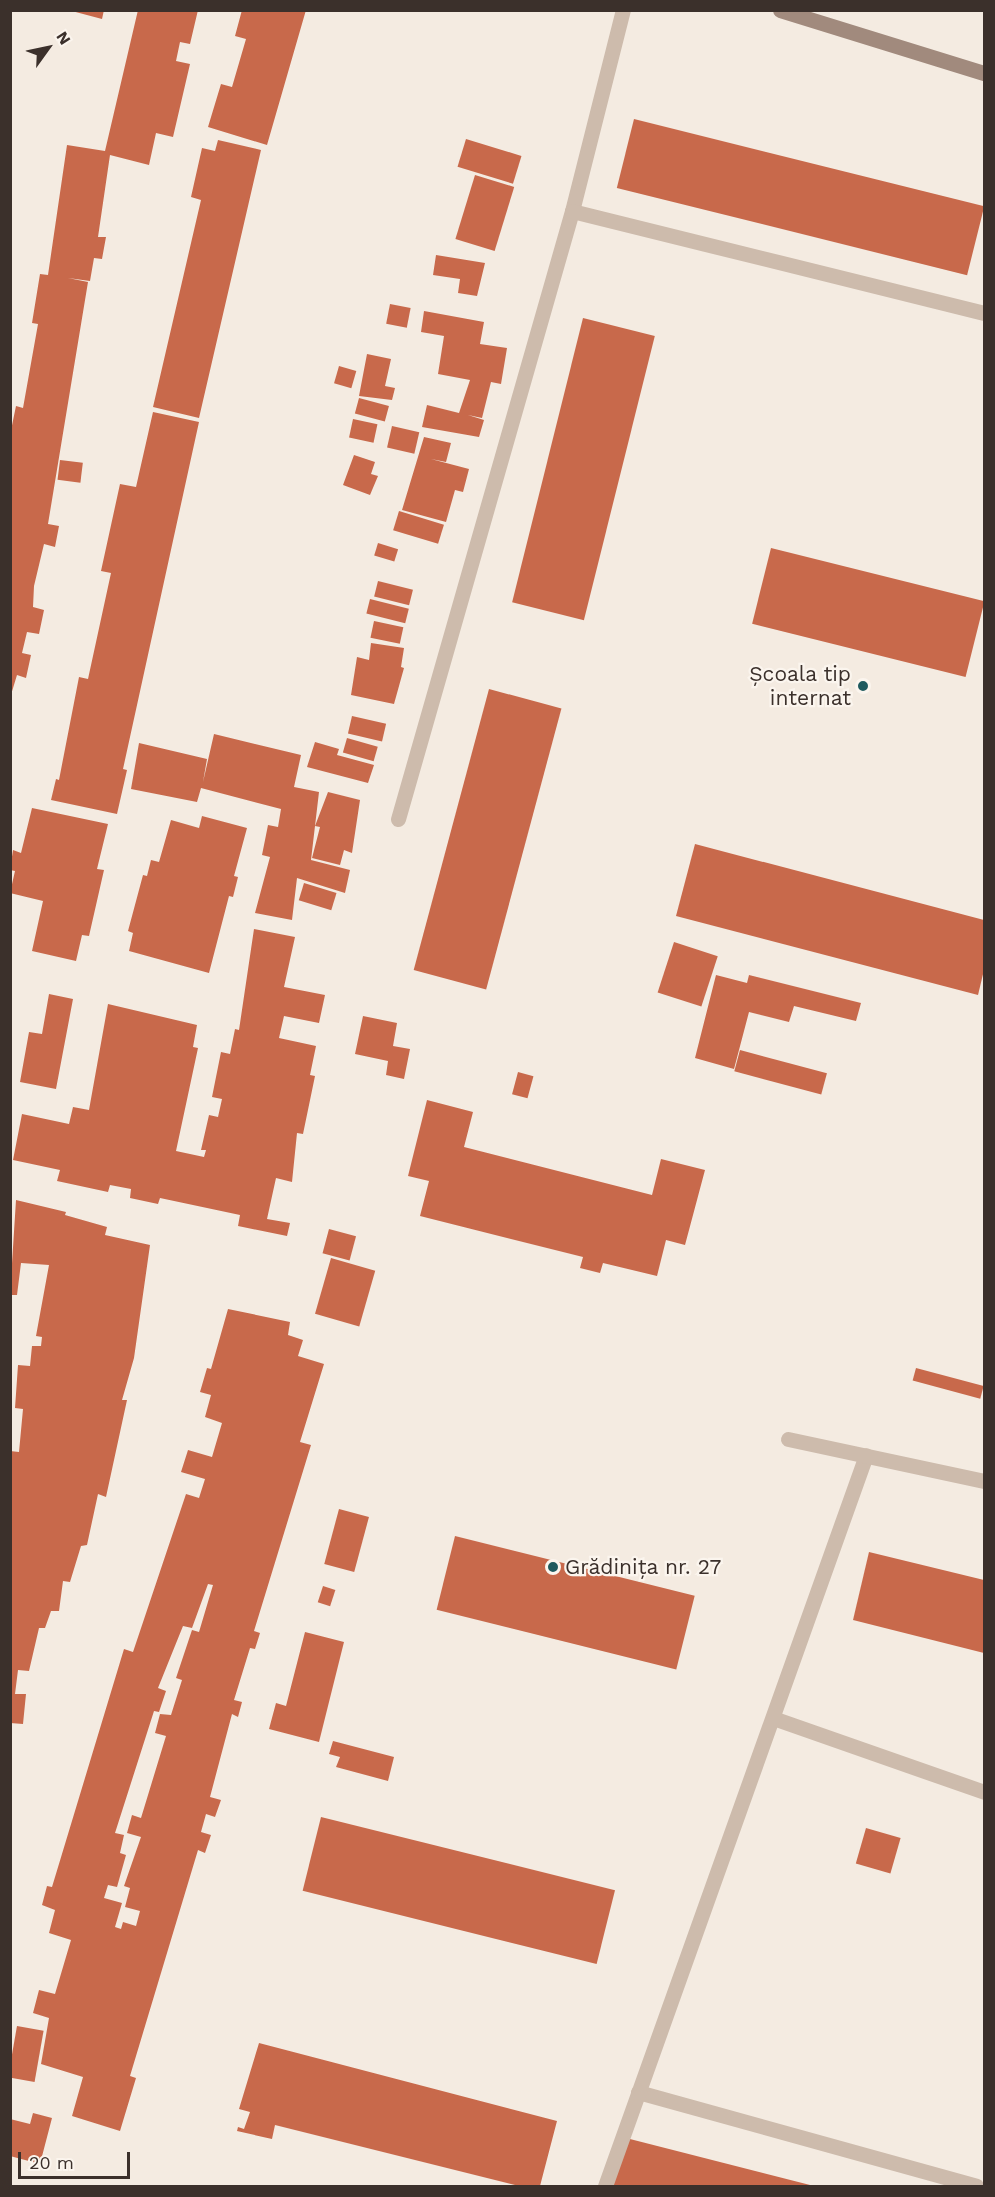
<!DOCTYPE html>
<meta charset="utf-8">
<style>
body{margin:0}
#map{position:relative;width:995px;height:2197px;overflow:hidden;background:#f4ebe1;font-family:"Work Sans",sans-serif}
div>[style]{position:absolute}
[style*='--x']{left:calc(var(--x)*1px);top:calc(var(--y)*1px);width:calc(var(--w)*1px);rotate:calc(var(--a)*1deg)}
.building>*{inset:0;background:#c8694b;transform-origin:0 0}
.lane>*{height:15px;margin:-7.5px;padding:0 7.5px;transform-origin:7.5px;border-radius:7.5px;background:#cdbbac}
.street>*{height:15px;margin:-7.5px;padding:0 7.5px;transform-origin:7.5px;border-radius:7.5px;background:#cdbbac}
.secondary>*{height:15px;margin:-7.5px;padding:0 7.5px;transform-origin:7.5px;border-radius:7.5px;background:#a18a7d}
.dots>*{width:16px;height:16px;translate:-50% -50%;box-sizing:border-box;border:3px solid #fbf5ee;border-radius:50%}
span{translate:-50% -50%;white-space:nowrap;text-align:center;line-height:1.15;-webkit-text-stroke:4.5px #fbf5ee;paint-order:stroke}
.poi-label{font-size:21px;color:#3b302b}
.right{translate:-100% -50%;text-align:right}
.left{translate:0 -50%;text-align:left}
.frame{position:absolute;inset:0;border:12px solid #3b302b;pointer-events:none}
.north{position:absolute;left:18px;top:18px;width:60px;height:60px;-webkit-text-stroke:4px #fbf5ee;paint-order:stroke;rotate:57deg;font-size:16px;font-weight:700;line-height:24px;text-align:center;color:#3b302b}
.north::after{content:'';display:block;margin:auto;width:21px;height:27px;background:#3b302b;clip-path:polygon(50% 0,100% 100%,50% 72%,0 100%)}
.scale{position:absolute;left:18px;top:2152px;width:112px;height:27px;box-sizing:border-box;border:3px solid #3b302b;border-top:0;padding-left:8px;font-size:18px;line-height:21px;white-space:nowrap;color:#3b302b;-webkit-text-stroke:4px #fbf5ee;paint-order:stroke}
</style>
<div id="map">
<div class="building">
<i style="clip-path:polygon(68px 10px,104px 10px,102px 19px)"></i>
<i style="clip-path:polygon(138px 10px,198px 10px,190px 44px,180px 42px,176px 61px,190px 64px,173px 137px,156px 133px,149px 165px,110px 155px,98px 237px,106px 237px,102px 259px,94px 258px,90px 281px,68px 278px,88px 282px,48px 524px,59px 526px,55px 547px,44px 544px,34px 586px,33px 607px,44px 610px,39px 634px,27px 632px,22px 653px,31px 655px,26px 678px,17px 675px,10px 698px,10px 435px,16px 406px,23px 408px,38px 324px,32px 323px,40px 274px,48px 275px,67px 145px,105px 151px)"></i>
<i style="clip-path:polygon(242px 10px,306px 10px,267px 145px,208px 127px,221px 84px,232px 87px,246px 39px,235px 36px)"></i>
<i style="left:634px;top:119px;width:361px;height:71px;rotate:14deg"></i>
<i style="left:466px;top:139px;width:58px;height:29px;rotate:17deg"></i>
<i style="clip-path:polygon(218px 140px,261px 150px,199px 418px,153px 407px,201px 200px,191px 197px,202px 148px,215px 151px)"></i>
<i style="left:475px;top:175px;width:41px;height:67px;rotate:17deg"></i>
<i style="clip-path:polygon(436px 255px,485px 263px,477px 296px,458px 293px,460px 279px,433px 275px)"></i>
<i style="left:390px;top:304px;width:21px;height:20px;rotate:11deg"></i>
<i style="clip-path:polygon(424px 311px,484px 322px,480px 344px,507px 348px,501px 384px,491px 382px,482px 418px,468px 415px,484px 420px,479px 437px,422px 427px,427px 405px,459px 413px,470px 380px,438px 374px,444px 336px,421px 332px)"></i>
<i style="left:583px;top:318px;width:74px;height:293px;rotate:14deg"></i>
<i style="clip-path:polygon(367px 354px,391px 359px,385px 386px,395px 388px,392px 400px,359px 396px)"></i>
<i style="left:339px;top:366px;width:18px;height:18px;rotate:16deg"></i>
<i style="left:359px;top:398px;width:31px;height:16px;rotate:15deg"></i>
<i style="clip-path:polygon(153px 412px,199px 422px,123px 769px,127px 770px,117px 814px,51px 800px,56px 779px,59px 780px,79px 677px,88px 679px,111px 573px,101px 571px,120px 484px,136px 487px)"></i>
<i style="left:353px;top:419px;width:25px;height:19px;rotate:12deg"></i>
<i style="left:392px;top:426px;width:28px;height:22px;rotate:13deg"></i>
<i style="clip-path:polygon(424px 437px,451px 443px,446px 462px,431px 459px,469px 469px,463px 492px,455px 490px,446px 522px,402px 510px)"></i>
<i style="clip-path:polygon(354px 455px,375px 462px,371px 474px,378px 476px,370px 495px,343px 485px)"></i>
<i style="left:60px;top:460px;width:23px;height:20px;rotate:7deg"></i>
<i style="left:399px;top:511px;width:47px;height:20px;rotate:17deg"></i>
<i style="left:378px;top:543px;width:21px;height:13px;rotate:17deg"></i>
<i style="left:771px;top:548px;width:220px;height:78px;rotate:14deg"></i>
<i style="left:378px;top:581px;width:36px;height:16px;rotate:14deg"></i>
<i style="left:370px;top:599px;width:40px;height:15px;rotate:14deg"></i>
<i style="left:374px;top:621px;width:30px;height:17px;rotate:12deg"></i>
<i style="clip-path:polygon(371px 643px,404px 648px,401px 667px,404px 668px,394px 704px,351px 695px,357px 657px,369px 660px)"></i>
<i style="left:489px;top:689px;width:75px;height:291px;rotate:15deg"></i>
<i style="left:352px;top:716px;width:35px;height:18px;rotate:13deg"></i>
<i style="clip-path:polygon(214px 734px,301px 755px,294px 787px,319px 792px,311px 860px,350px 870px,345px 893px,297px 878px,292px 920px,255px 913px,270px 857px,262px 855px,268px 825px,278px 827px,281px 809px,201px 788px,197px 802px,131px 789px,139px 743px,207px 759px,203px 782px)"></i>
<i style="left:347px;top:738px;width:32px;height:15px;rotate:16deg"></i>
<i style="clip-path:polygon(315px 742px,339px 749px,337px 755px,374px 765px,368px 783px,307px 767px)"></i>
<i style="clip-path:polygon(328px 792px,360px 800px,352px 853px,344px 850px,340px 865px,312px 858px,320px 827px,315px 826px)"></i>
<i style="clip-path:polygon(32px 808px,108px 824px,97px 869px,104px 870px,89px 936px,82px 935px,76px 961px,32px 951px,43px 901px,10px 893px,15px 871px,10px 870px,13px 850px,21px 853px)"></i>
<i style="clip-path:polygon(202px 816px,247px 828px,234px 876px,238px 877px,233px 897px,229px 896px,209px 973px,129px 951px,133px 933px,128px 931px,143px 875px,147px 876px,151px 860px,159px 862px,171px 820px,199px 828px)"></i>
<i style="clip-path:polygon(695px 844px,984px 920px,984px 970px,978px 995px,676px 916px)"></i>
<i style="left:304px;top:883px;width:34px;height:18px;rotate:17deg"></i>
<i style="clip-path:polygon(254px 929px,295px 937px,284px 987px,325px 995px,319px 1023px,284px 1016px,279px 1038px,316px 1046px,310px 1075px,315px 1076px,303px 1134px,297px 1133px,292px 1182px,276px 1178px,267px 1219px,290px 1223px,287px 1236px,238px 1226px,240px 1215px,160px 1198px,158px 1204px,130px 1198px,131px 1189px,110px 1185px,108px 1192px,57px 1181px,60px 1170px,13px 1160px,22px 1114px,69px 1124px,73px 1107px,89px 1110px,108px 1004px,197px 1025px,193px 1047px,198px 1048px,176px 1151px,204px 1157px,206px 1150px,201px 1150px,209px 1115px,218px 1117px,222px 1099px,212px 1097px,221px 1052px,230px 1054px,235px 1029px,239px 1030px)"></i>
<i style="left:674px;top:942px;width:46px;height:53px;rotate:18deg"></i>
<i style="clip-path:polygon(716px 975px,747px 983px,749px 975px,861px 1003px,856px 1021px,794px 1006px,789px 1022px,749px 1012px,734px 1069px,695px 1058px)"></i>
<i style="clip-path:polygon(49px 994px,73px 999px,56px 1089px,20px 1082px,29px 1032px,42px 1034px)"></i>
<i style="clip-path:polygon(363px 1016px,397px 1023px,393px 1046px,410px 1049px,404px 1079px,386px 1075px,388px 1061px,355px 1054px)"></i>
<i style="left:740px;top:1050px;width:90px;height:22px;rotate:15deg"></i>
<i style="left:518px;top:1072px;width:16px;height:23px;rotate:15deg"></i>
<i style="clip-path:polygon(427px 1100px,473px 1112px,464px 1147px,652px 1195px,661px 1159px,705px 1170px,685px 1245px,666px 1240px,657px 1276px,603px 1263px,600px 1273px,580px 1268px,583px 1257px,420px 1216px,429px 1181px,408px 1176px)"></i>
<i style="clip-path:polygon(16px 1200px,66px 1212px,65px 1215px,107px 1227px,105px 1235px,150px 1245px,134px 1358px,122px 1400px,127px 1400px,106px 1497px,98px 1494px,87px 1545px,81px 1546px,70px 1582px,63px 1581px,59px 1611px,51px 1611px,45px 1628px,39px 1628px,29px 1671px,18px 1670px,15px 1694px,26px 1694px,23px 1724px,10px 1723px,10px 1451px,19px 1452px,23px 1409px,15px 1408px,18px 1365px,30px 1366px,32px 1346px,41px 1346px,42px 1337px,36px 1336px,49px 1265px,21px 1263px,17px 1295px,10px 1295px)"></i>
<i style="left:329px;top:1229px;width:28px;height:25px;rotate:15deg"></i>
<i style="left:331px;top:1258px;width:46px;height:58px;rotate:16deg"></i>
<i style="clip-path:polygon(evenodd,228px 1309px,290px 1322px,288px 1335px,303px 1340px,298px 1356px,324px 1364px,300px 1442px,311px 1445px,254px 1631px,260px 1633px,255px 1649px,250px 1648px,234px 1700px,242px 1702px,238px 1717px,232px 1714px,210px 1797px,221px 1800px,215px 1817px,206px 1814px,201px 1832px,211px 1835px,205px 1853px,198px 1850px,130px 2076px,136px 2078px,120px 2131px,72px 2116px,83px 2077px,41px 2064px,49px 2018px,33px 2013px,39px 1990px,55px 1994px,71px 1940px,49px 1933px,55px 1910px,42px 1905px,47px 1886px,52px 1887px,124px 1649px,133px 1652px,186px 1494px,199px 1498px,205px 1479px,181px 1472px,188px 1450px,212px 1457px,222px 1423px,205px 1417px,211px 1395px,200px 1392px,207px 1368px,211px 1369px,228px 1309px,208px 1584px,213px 1585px,199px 1632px,192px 1630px,176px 1678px,182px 1680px,171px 1715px,160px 1714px,155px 1733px,166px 1736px,141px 1818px,132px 1815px,127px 1833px,141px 1837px,124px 1886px,130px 1888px,125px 1907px,140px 1911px,136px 1926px,123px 1922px,121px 1929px,115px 1927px,122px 1903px,104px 1898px,108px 1885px,117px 1887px,126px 1855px,120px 1853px,124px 1835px,115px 1833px,154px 1711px,159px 1712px,166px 1691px,158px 1688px,183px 1626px,192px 1628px,208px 1584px)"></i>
<i style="left:916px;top:1368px;width:70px;height:13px;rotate:15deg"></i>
<i style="left:339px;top:1509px;width:31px;height:57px;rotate:15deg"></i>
<i style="left:455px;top:1536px;width:247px;height:76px;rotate:14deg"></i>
<i style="clip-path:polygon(869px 1552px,984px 1580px,984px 1653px,853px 1620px)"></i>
<i style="left:323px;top:1586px;width:13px;height:17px;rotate:18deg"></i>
<i style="clip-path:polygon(305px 1632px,344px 1642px,319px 1742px,269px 1729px,276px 1703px,286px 1706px)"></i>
<i style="clip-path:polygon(333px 1741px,394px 1757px,388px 1781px,336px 1767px,340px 1757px,329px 1754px)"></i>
<i style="left:321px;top:1817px;width:303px;height:76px;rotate:14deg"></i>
<i style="left:866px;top:1828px;width:36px;height:37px;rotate:16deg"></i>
<i style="left:17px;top:2026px;width:27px;height:52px;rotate:10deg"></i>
<i style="clip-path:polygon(259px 2043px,557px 2121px,540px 2186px,519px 2186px,275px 2125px,272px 2139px,237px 2131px,238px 2127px,244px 2129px,250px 2112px,239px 2109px)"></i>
<i style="clip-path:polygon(33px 2113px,52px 2118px,40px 2164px,10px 2156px,10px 2119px,30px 2124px)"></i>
<i style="clip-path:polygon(626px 2138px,814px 2186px,613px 2186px)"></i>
</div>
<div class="lane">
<i style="--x:572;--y:211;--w:207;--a:-75.8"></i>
<i style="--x:398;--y:819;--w:632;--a:-74.03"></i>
<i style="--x:572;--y:211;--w:424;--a:13.9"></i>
<i style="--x:773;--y:1718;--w:224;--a:19.3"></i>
<i style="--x:638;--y:2092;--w:351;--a:15.5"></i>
<i style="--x:605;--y:2186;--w:776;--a:-70.35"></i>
</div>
<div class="street">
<i style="--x:788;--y:1439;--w:200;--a:12.1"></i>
</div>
<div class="secondary">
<i style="--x:780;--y:10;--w:214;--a:17.2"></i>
</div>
<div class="dots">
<i style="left:863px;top:686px;background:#1f5a5e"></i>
<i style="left:553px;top:1567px;background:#1f5a5e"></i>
</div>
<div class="poi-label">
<span class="right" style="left:851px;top:686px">Școala tip<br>internat</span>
<span class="left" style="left:565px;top:1567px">Grădinița nr. 27</span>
</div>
<div class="frame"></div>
<div class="north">N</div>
<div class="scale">20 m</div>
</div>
